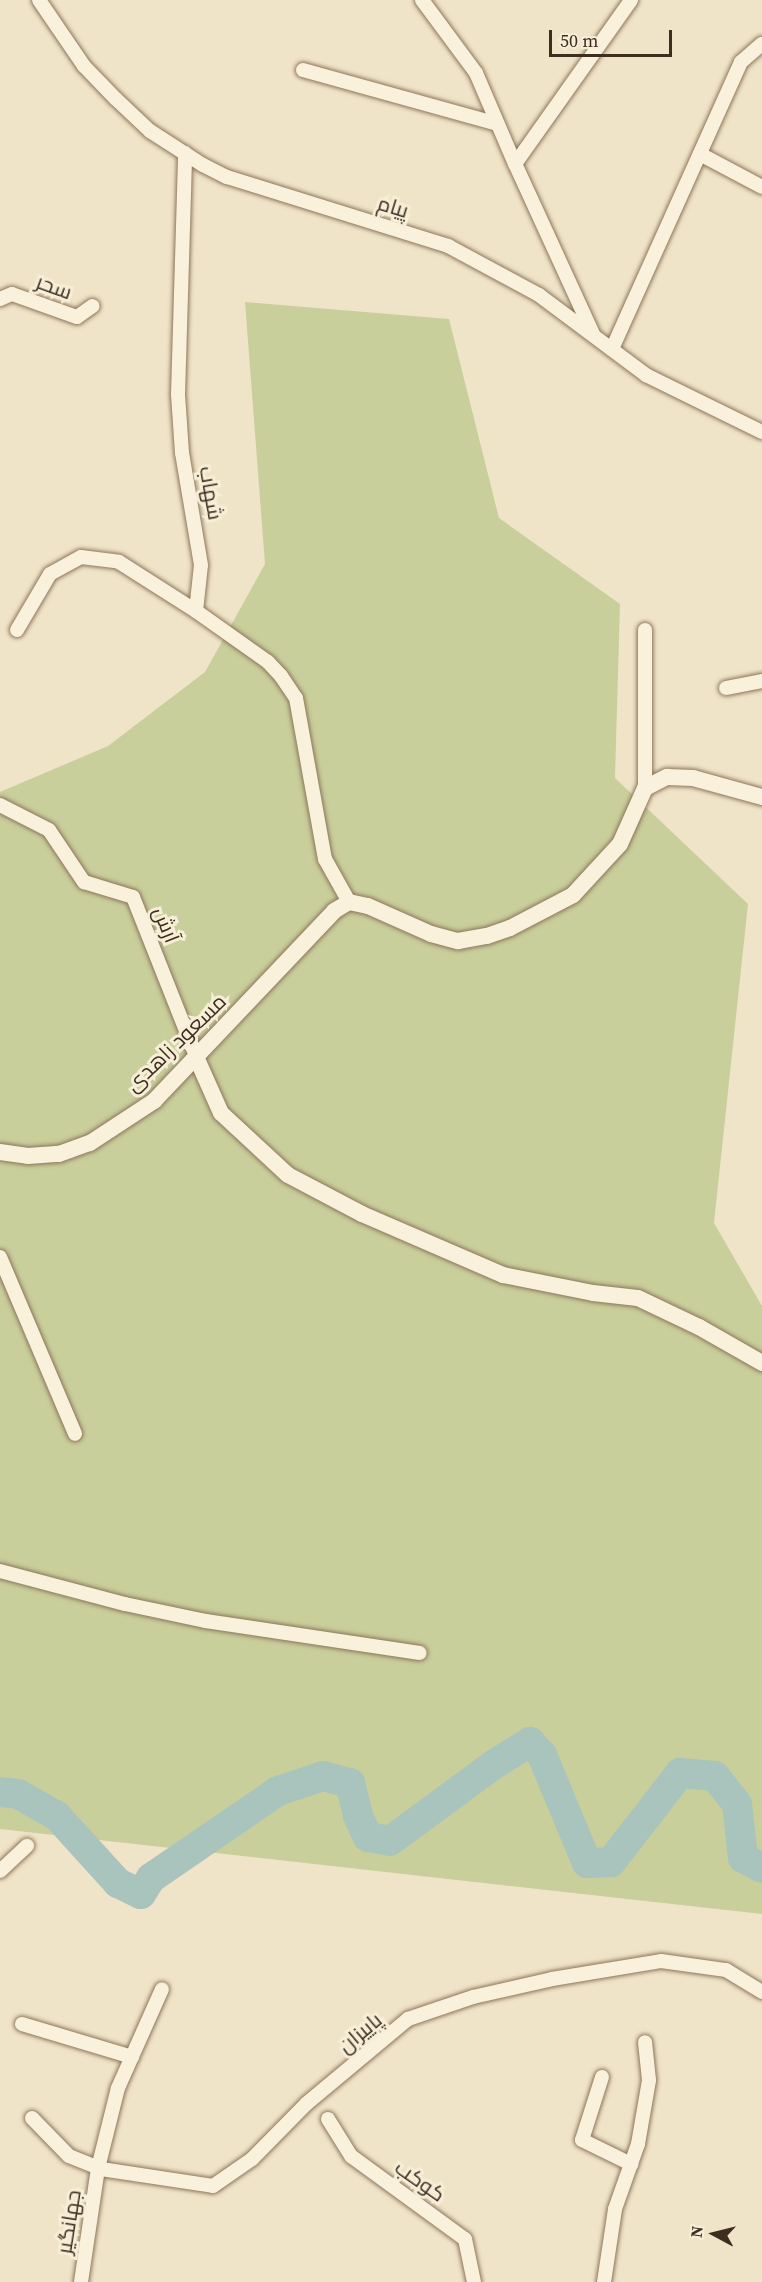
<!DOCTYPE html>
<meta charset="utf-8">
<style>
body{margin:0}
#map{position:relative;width:762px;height:2282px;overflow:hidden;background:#f0e4c8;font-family:"Source Serif 4",Cairo,serif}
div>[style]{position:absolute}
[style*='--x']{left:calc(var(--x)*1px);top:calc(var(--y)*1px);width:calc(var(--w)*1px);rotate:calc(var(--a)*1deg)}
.green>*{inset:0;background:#c9cf9b}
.river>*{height:30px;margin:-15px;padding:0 15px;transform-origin:15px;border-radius:15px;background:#a9c4bc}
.roads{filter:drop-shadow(0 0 2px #8d765c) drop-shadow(0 0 2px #8d765c)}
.minor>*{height:14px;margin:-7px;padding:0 7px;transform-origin:7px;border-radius:7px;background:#faf1dc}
.tertiary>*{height:16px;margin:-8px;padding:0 8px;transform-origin:8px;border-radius:8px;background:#faf1dc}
span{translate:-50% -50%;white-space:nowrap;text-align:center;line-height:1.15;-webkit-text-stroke:6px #f7eed8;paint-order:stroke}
.street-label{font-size:21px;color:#3d2e20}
.north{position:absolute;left:684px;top:2204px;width:60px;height:60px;-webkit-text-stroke:4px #f7eed8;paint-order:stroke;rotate:277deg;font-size:16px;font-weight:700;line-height:24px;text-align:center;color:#3d2e20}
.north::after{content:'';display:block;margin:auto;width:21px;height:27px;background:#3d2e20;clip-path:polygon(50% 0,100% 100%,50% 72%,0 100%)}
.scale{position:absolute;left:549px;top:30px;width:123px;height:27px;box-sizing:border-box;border:3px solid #3d2e20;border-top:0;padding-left:8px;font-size:18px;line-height:21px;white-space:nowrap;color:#3d2e20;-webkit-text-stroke:4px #f7eed8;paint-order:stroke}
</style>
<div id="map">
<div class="green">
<i style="clip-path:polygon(245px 302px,449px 319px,499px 518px,620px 604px,615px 778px,748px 904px,714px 1223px,762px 1306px,762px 1914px,0 1829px,0 792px,108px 746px,205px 672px,265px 564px)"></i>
</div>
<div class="river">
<i style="--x:0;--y:1792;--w:18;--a:6"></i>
<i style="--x:18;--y:1794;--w:45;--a:29.4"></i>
<i style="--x:57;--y:1816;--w:91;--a:47.7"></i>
<i style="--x:118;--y:1883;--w:25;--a:26"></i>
<i style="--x:141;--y:1894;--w:19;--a:-58"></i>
<i style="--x:151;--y:1878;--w:154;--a:-34.4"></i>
<i style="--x:278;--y:1791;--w:47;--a:-18.4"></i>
<i style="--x:323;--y:1776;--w:28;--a:15"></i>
<i style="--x:350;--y:1783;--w:34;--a:76"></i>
<i style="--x:358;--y:1816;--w:23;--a:65"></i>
<i style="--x:368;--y:1837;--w:22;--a:10"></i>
<i style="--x:390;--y:1841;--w:128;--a:-36.4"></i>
<i style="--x:493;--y:1765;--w:44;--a:-31.9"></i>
<i style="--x:530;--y:1742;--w:18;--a:47"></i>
<i style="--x:542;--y:1755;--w:117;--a:67.4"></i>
<i style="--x:587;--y:1863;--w:24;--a:-2"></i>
<i style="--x:611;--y:1862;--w:113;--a:-52.2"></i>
<i style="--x:680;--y:1773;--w:35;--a:5"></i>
<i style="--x:715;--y:1776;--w:36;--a:52"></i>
<i style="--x:737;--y:1804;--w:54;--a:83.7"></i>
<i style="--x:743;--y:1858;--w:21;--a:28"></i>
</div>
<div class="roads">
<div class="minor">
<i style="--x:39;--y:0;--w:80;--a:55.7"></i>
<i style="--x:84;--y:66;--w:46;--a:45.9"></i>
<i style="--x:116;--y:99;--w:47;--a:43.3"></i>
<i style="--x:150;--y:131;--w:63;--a:32.7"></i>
<i style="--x:203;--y:165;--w:27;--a:27"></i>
<i style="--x:227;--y:177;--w:232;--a:17.3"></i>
<i style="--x:448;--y:246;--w:103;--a:28.3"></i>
<i style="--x:539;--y:295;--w:134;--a:36.8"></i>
<i style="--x:646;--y:375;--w:129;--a:26.2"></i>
<i style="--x:422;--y:0;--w:91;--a:53.5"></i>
<i style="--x:476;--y:73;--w:99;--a:66.8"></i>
<i style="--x:303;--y:70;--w:202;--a:15.5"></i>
<i style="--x:700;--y:154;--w:70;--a:28"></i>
<i style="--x:0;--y:299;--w:13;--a:-23"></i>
<i style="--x:12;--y:294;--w:69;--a:19.5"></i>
<i style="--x:77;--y:317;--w:19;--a:-35"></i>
<i style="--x:593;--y:334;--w:187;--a:-114.6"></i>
<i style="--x:515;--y:164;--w:201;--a:-54.7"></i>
<i style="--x:612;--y:349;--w:315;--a:-65.8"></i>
<i style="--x:741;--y:62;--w:28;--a:-41"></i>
<i style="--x:196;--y:611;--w:88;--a:35.3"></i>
<i style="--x:268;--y:662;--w:19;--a:47"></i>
<i style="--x:281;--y:676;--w:27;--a:56"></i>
<i style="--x:296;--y:698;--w:164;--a:79.8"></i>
<i style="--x:325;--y:859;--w:49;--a:60.8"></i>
<i style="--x:17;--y:630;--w:65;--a:-59.5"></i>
<i style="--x:50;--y:574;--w:35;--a:-29"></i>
<i style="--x:81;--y:557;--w:38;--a:7"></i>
<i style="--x:119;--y:562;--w:91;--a:32.5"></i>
<i style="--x:196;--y:611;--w:46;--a:-83.8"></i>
<i style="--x:201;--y:565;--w:114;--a:-99.6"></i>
<i style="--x:182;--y:453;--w:58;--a:-93.9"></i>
<i style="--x:178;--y:395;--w:242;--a:-88.3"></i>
<i style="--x:726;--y:688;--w:37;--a:-11"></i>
<i style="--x:645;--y:788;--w:158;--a:-90"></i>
<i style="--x:0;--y:805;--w:55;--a:27"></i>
<i style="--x:49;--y:830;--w:63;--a:56.1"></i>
<i style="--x:84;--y:882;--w:51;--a:17"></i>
<i style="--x:133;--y:897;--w:174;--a:68.4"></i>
<i style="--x:0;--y:1257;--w:192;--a:67"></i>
<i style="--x:0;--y:1571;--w:129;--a:14.8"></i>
<i style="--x:125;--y:1604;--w:83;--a:11.9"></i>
<i style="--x:206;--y:1621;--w:216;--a:8.5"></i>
<i style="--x:0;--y:1871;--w:37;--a:-43"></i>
<i style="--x:22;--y:2024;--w:115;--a:16.7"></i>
<i style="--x:602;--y:2077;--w:66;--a:107.6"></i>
<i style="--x:582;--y:2140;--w:55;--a:26.1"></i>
<i style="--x:32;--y:2118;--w:53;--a:45.8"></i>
<i style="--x:69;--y:2156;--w:35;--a:22"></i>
<i style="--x:101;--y:2169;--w:113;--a:8.6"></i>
<i style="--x:213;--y:2186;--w:47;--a:-34.7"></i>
<i style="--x:252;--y:2159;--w:77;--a:-45.5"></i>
<i style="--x:306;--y:2104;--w:133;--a:-39.8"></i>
<i style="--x:408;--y:2019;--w:69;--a:-18.7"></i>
<i style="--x:473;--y:1997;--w:81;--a:-12.8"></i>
<i style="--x:552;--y:1979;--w:110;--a:-9.4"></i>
<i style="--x:661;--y:1961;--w:66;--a:7.9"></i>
<i style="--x:726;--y:1970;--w:42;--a:31.4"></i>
<i style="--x:328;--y:2119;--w:44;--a:58.1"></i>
<i style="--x:351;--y:2156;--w:141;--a:36.1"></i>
<i style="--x:465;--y:2239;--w:44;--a:78.2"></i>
<i style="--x:81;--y:2282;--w:115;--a:-81.5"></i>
<i style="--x:98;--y:2168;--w:82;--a:-76"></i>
<i style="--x:118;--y:2088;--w:108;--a:-66"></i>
<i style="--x:604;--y:2282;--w:74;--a:-81.4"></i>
<i style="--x:615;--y:2209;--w:69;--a:-70.5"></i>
<i style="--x:638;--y:2144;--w:65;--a:-80.2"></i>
<i style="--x:649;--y:2080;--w:38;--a:-96"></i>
</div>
<div class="tertiary">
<i style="--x:197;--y:1059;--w:59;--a:66"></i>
<i style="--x:221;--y:1113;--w:91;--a:42.8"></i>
<i style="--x:288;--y:1175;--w:84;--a:27.8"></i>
<i style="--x:362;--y:1214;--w:154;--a:23.4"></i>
<i style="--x:503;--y:1275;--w:92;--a:11.3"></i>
<i style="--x:593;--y:1293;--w:45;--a:6.3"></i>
<i style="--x:638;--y:1298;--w:68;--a:25.4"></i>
<i style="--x:699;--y:1327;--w:73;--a:29.7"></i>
<i style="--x:0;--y:1152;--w:28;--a:8"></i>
<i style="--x:28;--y:1156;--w:31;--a:-4"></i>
<i style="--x:59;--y:1154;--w:33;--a:-20"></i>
<i style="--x:90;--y:1143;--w:77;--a:-33.3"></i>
<i style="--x:154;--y:1101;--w:262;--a:-46.5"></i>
<i style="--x:334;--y:911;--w:17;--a:-31"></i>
<i style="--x:349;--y:902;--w:19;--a:12"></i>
<i style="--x:368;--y:906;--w:69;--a:24"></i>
<i style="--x:431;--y:934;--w:28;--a:15"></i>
<i style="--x:458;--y:941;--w:29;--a:-10"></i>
<i style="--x:487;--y:936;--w:24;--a:-19"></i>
<i style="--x:510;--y:928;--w:71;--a:-27.6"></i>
<i style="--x:573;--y:895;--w:69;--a:-47.3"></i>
<i style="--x:620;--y:844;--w:61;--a:-65.9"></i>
<i style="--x:645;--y:788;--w:25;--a:-27"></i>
<i style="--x:667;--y:777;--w:26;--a:2"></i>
<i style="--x:693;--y:778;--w:72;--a:15.4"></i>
</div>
</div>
<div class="street-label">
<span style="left:393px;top:207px;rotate:17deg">پیام</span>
<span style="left:54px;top:287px;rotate:20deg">سحر</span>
<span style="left:211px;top:493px;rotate:80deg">شهاب</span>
<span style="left:166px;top:925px;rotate:68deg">آرش</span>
<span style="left:176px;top:1043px;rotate:-44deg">مسعود زاهدی</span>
<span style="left:360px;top:2033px;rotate:-40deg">پاییزان</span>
<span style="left:420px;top:2181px;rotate:35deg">کوکب</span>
<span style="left:69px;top:2222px;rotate:-81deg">جهانگیر</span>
</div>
<div class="north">N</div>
<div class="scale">50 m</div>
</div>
